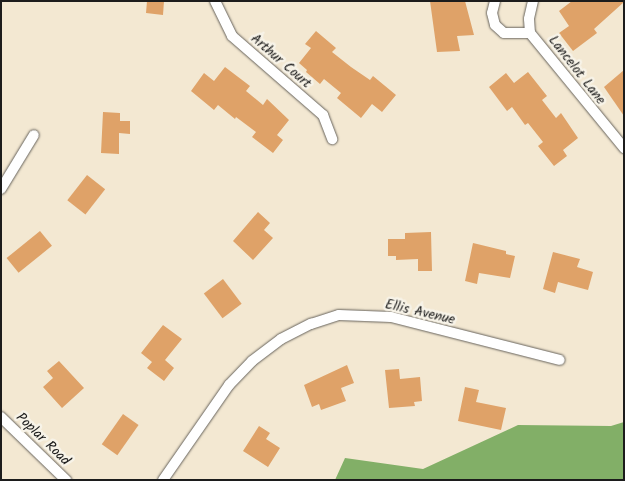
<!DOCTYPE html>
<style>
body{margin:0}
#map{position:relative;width:625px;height:481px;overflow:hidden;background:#f3e8d2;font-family:Kalam,sans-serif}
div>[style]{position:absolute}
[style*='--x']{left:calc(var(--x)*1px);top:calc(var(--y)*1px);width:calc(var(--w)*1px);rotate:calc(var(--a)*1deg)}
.forest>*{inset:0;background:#82af67}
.building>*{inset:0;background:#dfa268;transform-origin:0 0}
.roads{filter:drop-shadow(0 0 1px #67635c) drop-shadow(0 0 1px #67635c)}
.minor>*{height:10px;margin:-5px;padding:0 5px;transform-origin:5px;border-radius:5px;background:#fff}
span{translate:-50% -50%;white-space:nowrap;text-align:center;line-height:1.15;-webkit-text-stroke:5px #f7f3e8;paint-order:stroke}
.street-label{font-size:14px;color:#1c1c1c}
.frame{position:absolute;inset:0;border:2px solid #1c1c1c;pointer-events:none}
</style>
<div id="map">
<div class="forest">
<i style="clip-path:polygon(624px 422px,624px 480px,335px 480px,345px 458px,423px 469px,518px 425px,611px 426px)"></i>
</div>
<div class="building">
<i style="clip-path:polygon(147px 1px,164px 1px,163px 15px,146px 13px)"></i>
<i style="clip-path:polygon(430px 1px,465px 1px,474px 35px,457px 36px,460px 51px,437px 52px)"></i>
<i style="clip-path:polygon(572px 1px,624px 1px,624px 2px,594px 29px,597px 33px,573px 51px,559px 33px,569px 26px,559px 11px)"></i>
<i style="clip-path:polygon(316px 31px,336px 48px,332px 52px,351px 67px,370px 80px,373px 76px,396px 95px,382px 112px,372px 104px,361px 118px,337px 98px,341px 93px,324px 79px,320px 84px,306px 72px,307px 70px,299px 63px,311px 48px,305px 44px)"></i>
<i style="clip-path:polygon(225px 67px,250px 86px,246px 91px,263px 105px,267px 99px,289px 120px,277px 135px,283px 140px,273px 153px,252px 137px,256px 132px,236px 117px,235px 119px,218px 105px,214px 110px,191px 91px,204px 73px,214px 81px)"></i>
<i style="clip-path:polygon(624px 70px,624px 116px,604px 87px)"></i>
<i style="clip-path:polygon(528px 72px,547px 96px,542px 100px,556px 118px,561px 113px,578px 138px,563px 150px,567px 156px,554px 166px,538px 146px,543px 142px,528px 123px,525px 125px,512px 107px,507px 111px,489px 87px,506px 73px,514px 83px)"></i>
<i style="clip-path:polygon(103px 112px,120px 113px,120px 121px,130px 121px,130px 134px,119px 133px,119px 154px,101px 153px)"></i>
<i style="left:87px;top:175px;width:23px;height:32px;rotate:38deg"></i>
<i style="clip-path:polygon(258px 212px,270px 223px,264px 230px,273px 238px,253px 260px,233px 241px)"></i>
<i style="left:40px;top:231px;width:19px;height:43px;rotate:51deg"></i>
<i style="clip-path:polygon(431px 232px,432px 271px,418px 271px,418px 259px,396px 260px,396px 256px,388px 256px,388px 239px,405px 239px,405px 233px)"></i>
<i style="clip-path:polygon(473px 243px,506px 251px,506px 254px,515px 256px,510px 278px,479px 273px,477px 284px,465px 281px)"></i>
<i style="clip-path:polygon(553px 252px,580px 259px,577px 267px,593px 272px,588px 290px,558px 282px,555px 293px,543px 289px)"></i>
<i style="left:223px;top:279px;width:31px;height:24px;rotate:53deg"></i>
<i style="clip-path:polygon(163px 325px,182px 339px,165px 360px,174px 368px,164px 381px,147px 368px,152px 362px,141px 353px)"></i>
<i style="clip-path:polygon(59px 361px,84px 388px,62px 408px,43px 387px,53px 378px,47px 371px)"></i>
<i style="clip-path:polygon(347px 365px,354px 383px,341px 388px,346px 401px,321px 410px,319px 404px,312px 407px,304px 385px)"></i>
<i style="clip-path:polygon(399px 369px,400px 379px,420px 377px,422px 401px,414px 402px,415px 406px,389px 408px,385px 370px)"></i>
<i style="clip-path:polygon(465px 387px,479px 390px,476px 402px,506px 408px,501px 430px,458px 421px)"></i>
<i style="left:123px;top:414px;width:19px;height:37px;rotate:35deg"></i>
<i style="clip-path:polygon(259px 426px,270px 433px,266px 439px,280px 448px,268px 467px,243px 451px)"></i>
</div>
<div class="roads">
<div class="minor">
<i style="--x:215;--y:1;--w:39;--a:64"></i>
<i style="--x:232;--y:36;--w:121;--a:41"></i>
<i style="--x:323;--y:115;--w:26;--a:69"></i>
<i style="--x:495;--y:1;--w:12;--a:104"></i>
<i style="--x:492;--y:13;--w:12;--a:76"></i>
<i style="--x:495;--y:25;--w:12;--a:42"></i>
<i style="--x:504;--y:33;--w:26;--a:0"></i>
<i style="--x:533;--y:1;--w:18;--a:103"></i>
<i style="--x:529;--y:19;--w:14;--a:86"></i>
<i style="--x:530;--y:33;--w:149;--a:50.7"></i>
<i style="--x:1;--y:189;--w:63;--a:-58.6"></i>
<i style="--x:1;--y:417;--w:91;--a:44.1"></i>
<i style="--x:163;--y:480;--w:116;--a:-55.2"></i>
<i style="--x:229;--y:385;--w:33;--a:-46"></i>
<i style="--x:252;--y:361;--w:36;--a:-37"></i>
<i style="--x:281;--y:339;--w:34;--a:-27"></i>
<i style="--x:311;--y:324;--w:29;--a:-18"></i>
<i style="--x:339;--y:315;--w:52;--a:2.2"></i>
<i style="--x:391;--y:317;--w:174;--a:14.3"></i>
</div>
</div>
<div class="street-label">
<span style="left:281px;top:61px;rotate:41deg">Arthur Court</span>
<span style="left:577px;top:70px;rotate:52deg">Lancelot Lane</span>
<span style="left:420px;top:312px;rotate:13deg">Ellis Avenue</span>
<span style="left:43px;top:439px;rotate:44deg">Poplar Road</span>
</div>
<div class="frame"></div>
</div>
